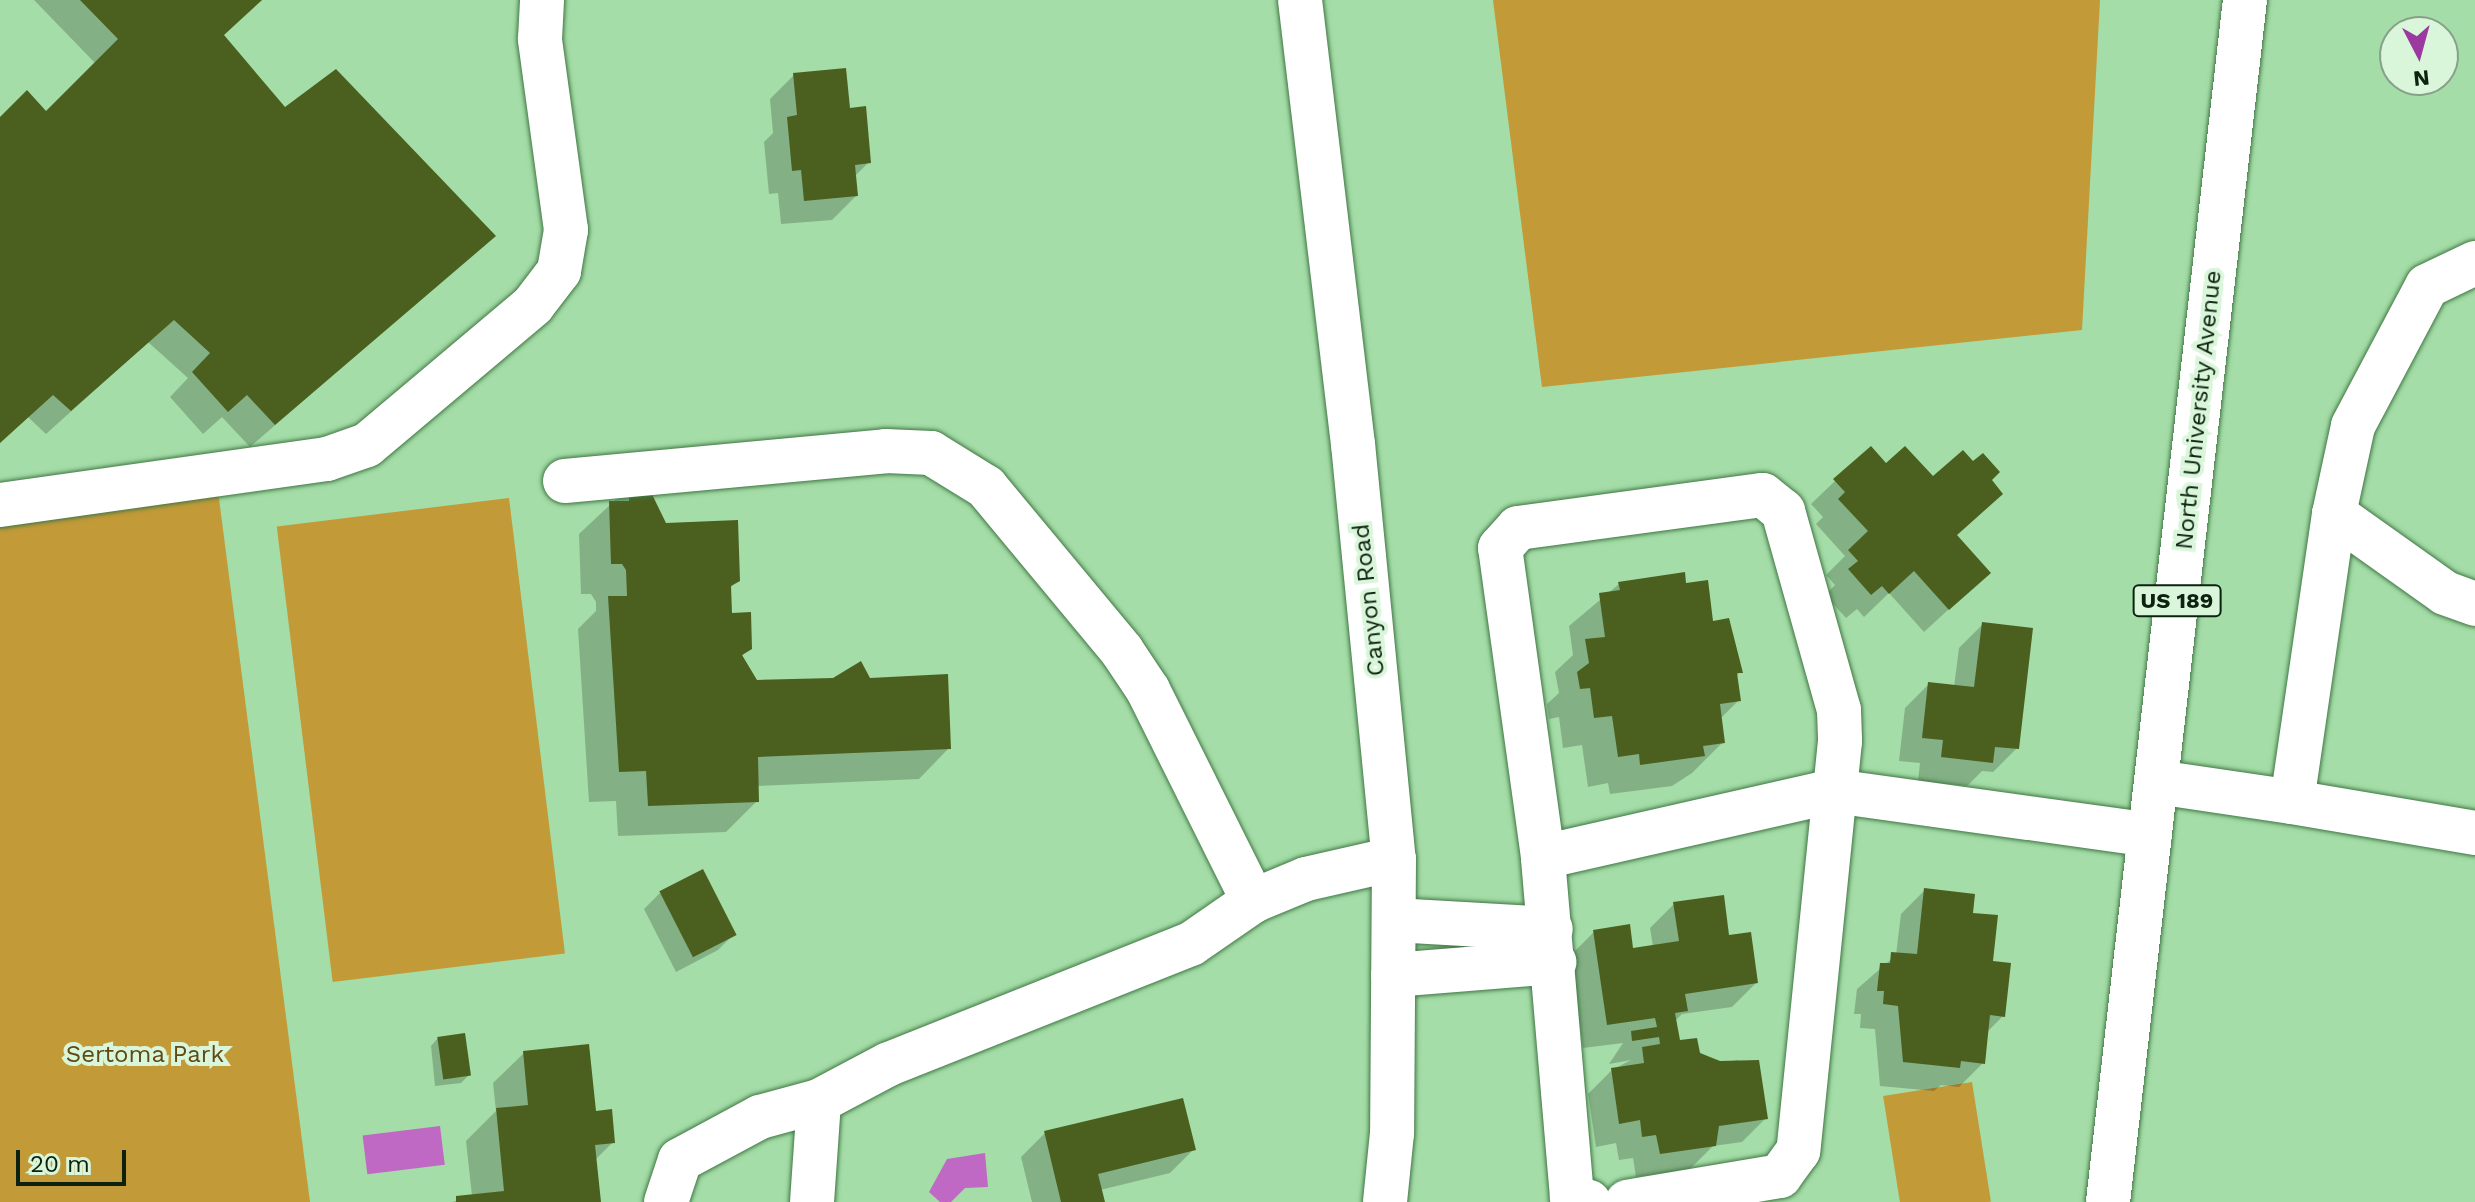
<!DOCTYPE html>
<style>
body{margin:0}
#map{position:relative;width:2475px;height:1202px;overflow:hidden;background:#a4dda7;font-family:"Work Sans",sans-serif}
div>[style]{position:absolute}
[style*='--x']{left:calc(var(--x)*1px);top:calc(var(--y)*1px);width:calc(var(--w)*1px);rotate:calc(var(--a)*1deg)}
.green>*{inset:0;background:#c39a38;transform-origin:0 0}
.water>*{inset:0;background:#c069c4;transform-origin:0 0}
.shadow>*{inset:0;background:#0003}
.building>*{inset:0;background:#4b601f;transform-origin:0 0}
.roads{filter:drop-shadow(0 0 2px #417745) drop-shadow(0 0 2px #417745)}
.minor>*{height:44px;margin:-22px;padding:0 22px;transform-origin:22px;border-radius:22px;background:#fff}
.major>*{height:44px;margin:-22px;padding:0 22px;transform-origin:22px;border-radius:22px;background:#fff}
.highway>*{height:44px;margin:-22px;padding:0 22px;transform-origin:22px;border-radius:22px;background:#fff}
span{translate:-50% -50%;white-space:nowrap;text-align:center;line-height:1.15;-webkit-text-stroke:8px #d9f6da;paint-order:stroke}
.shield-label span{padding:2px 6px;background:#d9f6da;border:2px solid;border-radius:6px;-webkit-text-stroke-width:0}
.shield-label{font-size:22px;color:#0c220e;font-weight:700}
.street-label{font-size:24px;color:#0c220e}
.park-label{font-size:24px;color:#604a14}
.north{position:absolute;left:2379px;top:16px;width:80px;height:80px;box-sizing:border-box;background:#d9f6da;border:2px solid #87a188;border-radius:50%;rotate:174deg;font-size:22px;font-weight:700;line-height:32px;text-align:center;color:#0c220e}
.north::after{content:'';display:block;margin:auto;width:28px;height:36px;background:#9b39a0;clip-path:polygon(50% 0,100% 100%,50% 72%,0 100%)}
.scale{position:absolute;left:16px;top:1150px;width:110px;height:36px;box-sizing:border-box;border:4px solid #0c220e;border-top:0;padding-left:10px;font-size:24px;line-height:28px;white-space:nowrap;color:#0c220e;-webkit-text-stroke:6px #d9f6da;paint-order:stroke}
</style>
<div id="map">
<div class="green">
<i style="clip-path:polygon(1493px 0,2100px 0,2082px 330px,1542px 387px)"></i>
<i style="clip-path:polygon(217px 483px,310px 1202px,0 1202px,0 515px)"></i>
<i style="left:509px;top:498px;width:459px;height:234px;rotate:83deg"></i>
<i style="left:1972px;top:1082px;width:121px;height:90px;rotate:81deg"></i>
</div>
<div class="water">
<i style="left:440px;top:1126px;width:39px;height:78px;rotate:83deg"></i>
<i style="clip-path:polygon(985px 1153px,988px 1187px,965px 1188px,951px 1202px,940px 1202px,929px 1192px,947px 1159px)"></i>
</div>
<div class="shadow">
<i style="clip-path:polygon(34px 0,262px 0,222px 36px,285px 109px,493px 236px,250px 447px,222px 417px,203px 434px,170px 397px,188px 378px,148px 342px,46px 434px,28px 417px,0 443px,0 119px,46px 114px,96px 64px)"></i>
<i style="clip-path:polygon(794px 75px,849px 110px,869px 162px,854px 177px,856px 196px,832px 220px,781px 224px,778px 193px,769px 194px,764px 142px,773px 133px,770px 99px)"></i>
<i style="clip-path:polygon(1886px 465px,1933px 479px,1989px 480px,1977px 517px,1956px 536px,1988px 573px,1924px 632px,1889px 593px,1864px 617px,1857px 609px,1846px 618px,1825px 595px,1835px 585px,1826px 575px,1845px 556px,1816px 524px,1823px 517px,1811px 504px,1835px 481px)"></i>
<i style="clip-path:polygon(629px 487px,664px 525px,738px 580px,729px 589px,730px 615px,750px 648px,741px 657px,756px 682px,869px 680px,949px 748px,919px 779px,757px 786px,757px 801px,726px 832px,618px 836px,616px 801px,589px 802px,578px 629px,596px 611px,596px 602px,591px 594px,581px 594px,579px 534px)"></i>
<i style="clip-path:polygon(1619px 584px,1685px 586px,1740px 672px,1736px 677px,1739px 700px,1720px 719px,1723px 742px,1692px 773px,1672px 786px,1610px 794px,1608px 783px,1588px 787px,1582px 745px,1563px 748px,1559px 717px,1549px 719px,1547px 704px,1559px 693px,1555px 672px,1573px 655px,1569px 626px)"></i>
<i style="clip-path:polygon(1983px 624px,2017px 748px,1993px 772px,1982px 771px,1967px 786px,1918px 781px,1920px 763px,1899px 761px,1905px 708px,1929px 684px,1954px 687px,1959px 648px)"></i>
<i style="clip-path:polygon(1925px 890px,1971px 914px,2003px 1016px,1986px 1033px,1983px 1063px,1959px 1087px,1941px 1085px,1934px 1091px,1880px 1086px,1875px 1029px,1860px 1028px,1861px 1014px,1854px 1014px,1857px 989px,1896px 955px,1901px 914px)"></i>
<i style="clip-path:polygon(660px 893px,734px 934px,718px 950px,676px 972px,644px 909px)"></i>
<i style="clip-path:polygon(1674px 904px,1728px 937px,1756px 983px,1732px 1007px,1682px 1014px,1674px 1022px,1678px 1042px,1720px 1063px,1738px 1060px,1766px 1118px,1742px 1142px,1713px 1146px,1690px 1169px,1636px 1177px,1633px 1158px,1619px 1160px,1616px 1143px,1596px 1147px,1588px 1094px,1612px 1070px,1631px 1060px,1609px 1064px,1623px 1043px,1583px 1048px,1570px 956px,1594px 932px,1632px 950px,1653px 947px,1650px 928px)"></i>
<i style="clip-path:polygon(438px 1038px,469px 1075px,461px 1083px,435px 1086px,431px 1046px)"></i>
<i style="clip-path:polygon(524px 1053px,594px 1113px,613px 1142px,595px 1160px,599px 1202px,452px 1202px,472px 1196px,466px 1141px,496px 1111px,493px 1083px)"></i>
<i style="clip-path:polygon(1045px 1133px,1194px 1149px,1170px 1173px,1100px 1190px,1103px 1202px,1032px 1202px,1021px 1157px)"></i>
</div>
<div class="building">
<i style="clip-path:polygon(80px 0,262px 0,224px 35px,285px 107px,336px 69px,496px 236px,275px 425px,247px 395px,228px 412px,192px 372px,210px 353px,174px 320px,71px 411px,53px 395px,0 443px,0 117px,27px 90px,46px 111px,118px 39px)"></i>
<i style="clip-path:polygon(846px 68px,850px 108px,866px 106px,871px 163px,855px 165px,858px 196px,804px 201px,801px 170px,792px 171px,787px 117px,797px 115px,793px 73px)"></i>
<i style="clip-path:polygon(1871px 446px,1886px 463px,1905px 446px,1933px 476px,1963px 450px,1973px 461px,1983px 453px,2000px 472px,1992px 480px,2003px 494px,1957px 535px,1991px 573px,1949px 610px,1914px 571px,1889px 594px,1882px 586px,1871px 595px,1848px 569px,1858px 561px,1848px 550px,1868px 531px,1838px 499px,1845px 492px,1833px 479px)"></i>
<i style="clip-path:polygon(647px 484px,666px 523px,738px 520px,740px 581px,731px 586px,732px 613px,751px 612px,752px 649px,742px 655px,757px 680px,833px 678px,861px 661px,870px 678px,948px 674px,951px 749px,758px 757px,759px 802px,648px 806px,646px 771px,619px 772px,608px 596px,627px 596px,626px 570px,622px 564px,611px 564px,609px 501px,629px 501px,629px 485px)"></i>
<i style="clip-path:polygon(1685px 572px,1686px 583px,1708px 580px,1713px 621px,1729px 618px,1743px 673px,1737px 673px,1741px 701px,1720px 704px,1725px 743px,1703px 746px,1705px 756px,1640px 765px,1639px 754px,1618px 757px,1612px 716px,1594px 718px,1590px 688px,1580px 689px,1577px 672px,1589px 663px,1585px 639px,1605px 637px,1599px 593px,1620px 590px,1618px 582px)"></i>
<i style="clip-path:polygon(1982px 622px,2033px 628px,2019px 749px,1995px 747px,1993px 763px,1941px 757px,1943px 740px,1922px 738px,1928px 682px,1974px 687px)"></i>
<i style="left:703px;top:869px;width:74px;height:49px;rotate:63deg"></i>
<i style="clip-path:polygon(1924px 888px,1975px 894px,1973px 913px,1998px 915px,1993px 961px,2011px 963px,2005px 1017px,1990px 1015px,1985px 1064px,1961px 1061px,1960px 1068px,1903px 1062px,1898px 1006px,1883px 1004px,1884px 991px,1877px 991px,1880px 963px,1890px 963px,1891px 952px,1917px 954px)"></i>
<i style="clip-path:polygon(1724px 895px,1729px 935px,1751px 932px,1758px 983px,1685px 994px,1688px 1011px,1675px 1013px,1680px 1040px,1697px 1038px,1700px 1053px,1720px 1061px,1759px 1060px,1768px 1119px,1719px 1126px,1716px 1146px,1660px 1154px,1656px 1135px,1642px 1137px,1640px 1120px,1619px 1124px,1611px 1068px,1644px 1063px,1642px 1047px,1660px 1044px,1659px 1037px,1632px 1041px,1631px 1031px,1657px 1027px,1655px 1018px,1607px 1025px,1593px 930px,1630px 924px,1633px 948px,1679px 941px,1673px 902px)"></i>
<i style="left:465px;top:1033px;width:43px;height:28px;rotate:82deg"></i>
<i style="clip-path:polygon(589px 1044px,596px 1111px,612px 1109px,615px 1143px,595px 1145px,601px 1202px,456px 1202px,456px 1196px,504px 1191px,496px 1108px,528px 1105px,523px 1051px)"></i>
<i style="clip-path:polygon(1183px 1098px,1196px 1150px,1098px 1174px,1105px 1202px,1061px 1202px,1044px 1131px)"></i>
</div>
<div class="roads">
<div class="minor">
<i style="--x:2475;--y:263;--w:53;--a:154.4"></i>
<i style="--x:2427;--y:286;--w:158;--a:117.9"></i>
<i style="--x:2353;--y:426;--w:90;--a:102.2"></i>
<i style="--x:2334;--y:514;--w:291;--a:98.3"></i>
<i style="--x:2292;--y:802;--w:186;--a:9.6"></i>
<i style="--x:565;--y:481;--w:322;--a:-5.3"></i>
<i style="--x:886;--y:451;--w:45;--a:2.5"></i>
<i style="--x:931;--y:453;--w:65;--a:31.7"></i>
<i style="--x:986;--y:487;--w:213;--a:50.3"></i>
<i style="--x:1122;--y:651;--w:47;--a:56.3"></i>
<i style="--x:1148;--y:690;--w:236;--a:63.5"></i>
<i style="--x:0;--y:505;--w:330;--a:-8"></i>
<i style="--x:327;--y:459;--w:42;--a:-19.3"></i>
<i style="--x:367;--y:445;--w:217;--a:-40.1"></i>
<i style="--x:533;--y:305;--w:43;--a:-52.6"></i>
<i style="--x:559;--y:271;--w:42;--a:-80.3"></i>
<i style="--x:566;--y:230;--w:193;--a:-97.8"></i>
<i style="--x:540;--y:39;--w:39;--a:-87"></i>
<i style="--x:2334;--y:514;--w:136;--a:35.4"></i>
<i style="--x:2445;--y:593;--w:32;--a:20"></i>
<i style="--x:2157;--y:782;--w:136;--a:8.4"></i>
<i style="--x:1543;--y:857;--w:298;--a:-12.8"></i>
<i style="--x:1834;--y:791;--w:319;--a:7.9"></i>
<i style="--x:1394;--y:920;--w:157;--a:3.3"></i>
<i style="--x:1393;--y:975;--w:162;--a:-4.6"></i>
<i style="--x:666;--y:1202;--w:44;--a:-71.6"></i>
<i style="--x:680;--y:1160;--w:91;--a:-28.3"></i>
<i style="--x:760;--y:1117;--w:61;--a:-15.2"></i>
<i style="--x:819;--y:1101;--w:79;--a:-27.9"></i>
<i style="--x:889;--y:1064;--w:325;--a:-21.7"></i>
<i style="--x:1191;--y:944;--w:75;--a:-34.7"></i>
<i style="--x:1253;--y:901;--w:57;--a:-22.5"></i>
<i style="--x:1306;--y:879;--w:90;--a:-12.8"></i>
<i style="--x:812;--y:1202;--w:101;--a:-86"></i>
<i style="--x:1589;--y:1202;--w:18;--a:-164"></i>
<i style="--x:1572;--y:1197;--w:341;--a:-94.9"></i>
<i style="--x:1543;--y:857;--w:312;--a:-97.9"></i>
<i style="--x:1500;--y:548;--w:27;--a:-48"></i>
<i style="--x:1518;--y:528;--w:247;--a:-7.7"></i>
<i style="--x:1763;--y:495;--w:26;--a:39"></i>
<i style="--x:1783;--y:511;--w:207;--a:74.3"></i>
<i style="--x:1839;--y:710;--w:31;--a:88"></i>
<i style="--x:1840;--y:741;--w:412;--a:95.8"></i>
<i style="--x:1798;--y:1151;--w:31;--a:126"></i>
<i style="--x:1780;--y:1176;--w:155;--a:170.4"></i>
</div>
<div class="major">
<i style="--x:1300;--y:0;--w:447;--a:83.2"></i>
<i style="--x:1353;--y:444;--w:417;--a:84.4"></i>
<i style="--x:1394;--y:859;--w:274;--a:90.4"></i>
<i style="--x:1392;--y:1133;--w:69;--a:95.8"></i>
</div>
<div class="highway">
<i style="--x:2108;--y:1202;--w:1210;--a:-83.5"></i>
</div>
</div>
<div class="shield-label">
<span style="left:2177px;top:601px">US 189</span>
</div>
<div class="street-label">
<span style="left:2199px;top:410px;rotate:-84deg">North University Avenue</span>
<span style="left:1369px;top:600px;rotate:-96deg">Canyon Road</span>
</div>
<div class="park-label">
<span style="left:145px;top:1055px">Sertoma Park</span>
</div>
<div class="north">N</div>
<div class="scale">20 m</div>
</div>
